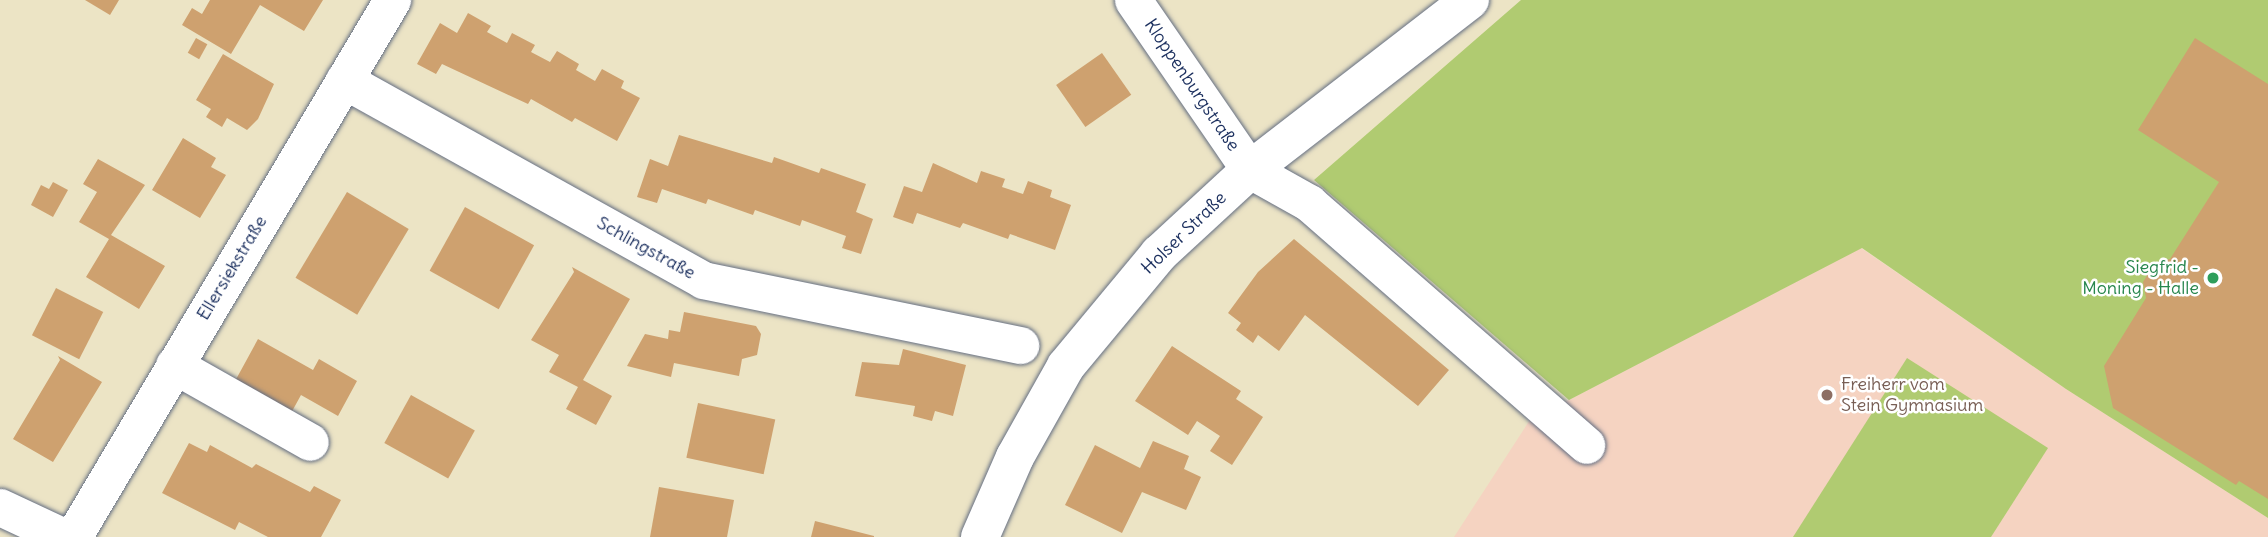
<!DOCTYPE html>
<meta charset="utf-8">
<style>
body{margin:0}
#map{position:relative;width:2268px;height:537px;overflow:hidden;background:#ece4c5;font-family:Delius,sans-serif}
div>[style]{position:absolute}
[style*='--x']{left:calc(var(--x)*1px);top:calc(var(--y)*1px);width:calc(var(--w)*1px);rotate:calc(var(--a)*1deg)}
.built>*{inset:0;background:#f5d3c1}
.green>*{inset:0;background:#b0cb71}
.building>*{inset:0;background:#cea16f;transform-origin:0 0}
.roads{filter:drop-shadow(0 0 2px #646e82) drop-shadow(0 0 2px #646e82)}
.minor>*{height:37px;margin:-18.5px;padding:0 18.5px;transform-origin:18.5px;border-radius:18.5px;background:#fff}
.major>*{height:38px;margin:-19px;padding:0 19px;transform-origin:19px;border-radius:19px;background:#fff}
.dots>*{width:19px;height:19px;translate:-50% -50%;box-sizing:border-box;border:4px solid #fff;border-radius:50%}
span{translate:-50% -50%;white-space:nowrap;text-align:center;line-height:1.15;-webkit-text-stroke:5px #fff;paint-order:stroke}
.street-label{font-size:18px;color:#1b2f5e}
.leisure-label{font-size:18px;color:#27864d}
.right{translate:-100% -50%;text-align:right}
.education-label{font-size:18px;color:#785e54}
.left{translate:0 -50%;text-align:left}
</style>
<div id="map">
<div class="built">
<i style="clip-path:polygon(1861px 248px,2066px 389px,2268px 518px,2268px 537px,1454px 537px,1535px 412px,1569px 400px)"></i>
</div>
<div class="green">
<i style="clip-path:polygon(1521px 0,2268px 0,2268px 518px,2066px 389px,1862px 248px,1569px 400px,1314px 180px)"></i>
<i style="clip-path:polygon(1907px 358px,2048px 448px,1991px 537px,1793px 537px)"></i>
</div>
<div class="building">
<i style="clip-path:polygon(85px 0,119px 0,110px 15px)"></i>
<i style="clip-path:polygon(210px 0,323px 0,304px 31px,260px 5px,231px 54px,182px 25px,192px 8px,202px 14px)"></i>
<i style="clip-path:polygon(468px 13px,491px 26px,487px 32px,507px 43px,512px 33px,535px 45px,531px 52px,550px 62px,557px 51px,579px 64px,576px 70px,595px 81px,602px 69px,624px 81px,621px 88px,640px 98px,617px 141px,575px 118px,572px 122px,531px 99px,528px 104px,442px 64px,436px 74px,417px 64px,440px 23px,457px 33px)"></i>
<i style="left:196px;top:38px;width:13px;height:17px;rotate:29deg"></i>
<i style="clip-path:polygon(2195px 38px,2268px 84px,2268px 499px,2239px 481px,2236px 485px,2113px 408px,2104px 366px,2146px 298px,2143px 282px,2155px 263px,2170px 259px,2219px 182px,2138px 130px)"></i>
<i style="left:1102px;top:53px;width:51px;height:56px;rotate:55deg"></i>
<i style="clip-path:polygon(223px 54px,274px 84px,258px 119px,247px 130px,227px 118px,222px 127px,206px 117px,211px 109px,196px 100px)"></i>
<i style="clip-path:polygon(679px 135px,772px 163px,774px 157px,819px 173px,821px 168px,866px 184px,856px 212px,873px 219px,861px 254px,842px 248px,846px 236px,802px 220px,800px 226px,755px 210px,753px 215px,708px 199px,706px 204px,662px 189px,657px 203px,637px 197px,650px 159px,668px 166px)"></i>
<i style="clip-path:polygon(183px 138px,216px 158px,211px 167px,226px 175px,200px 218px,152px 190px)"></i>
<i style="clip-path:polygon(98px 159px,145px 185px,111px 235px,165px 266px,139px 309px,86px 277px,109px 239px,79px 222px,97px 192px,83px 184px)"></i>
<i style="clip-path:polygon(933px 163px,977px 183px,981px 171px,1005px 179px,1002px 187px,1023px 194px,1028px 181px,1052px 190px,1050px 197px,1071px 205px,1055px 250px,1010px 234px,1008px 239px,963px 223px,960px 228px,917px 213px,913px 224px,893px 217px,904px 186px,922px 192px)"></i>
<i style="clip-path:polygon(53px 182px,68px 190px,53px 217px,31px 205px,41px 185px,49px 189px)"></i>
<i style="left:347px;top:192px;width:72px;height:100px;rotate:31deg"></i>
<i style="left:465px;top:207px;width:79px;height:73px;rotate:29deg"></i>
<i style="clip-path:polygon(1294px 239px,1449px 370px,1418px 406px,1305px 315px,1279px 351px,1258px 335px,1253px 343px,1236px 330px,1241px 323px,1228px 313px,1258px 272px)"></i>
<i style="clip-path:polygon(572px 267px,630px 299px,583px 380px,612px 396px,596px 425px,566px 409px,578px 387px,549px 372px,559px 355px,531px 340px,574px 272px)"></i>
<i style="left:56px;top:288px;width:53px;height:53px;rotate:27deg"></i>
<i style="clip-path:polygon(684px 312px,756px 326px,761px 334px,757px 355px,742px 359px,739px 376px,674px 363px,671px 377px,627px 366px,645px 334px,668px 339px,669px 330px,680px 332px)"></i>
<i style="clip-path:polygon(258px 339px,313px 370px,319px 359px,357px 381px,338px 416px,301px 395px,290px 415px,234px 383px)"></i>
<i style="clip-path:polygon(1172px 346px,1241px 391px,1236px 399px,1263px 417px,1232px 465px,1210px 451px,1220px 436px,1197px 421px,1188px 435px,1135px 401px)"></i>
<i style="clip-path:polygon(903px 349px,966px 365px,953px 416px,935px 411px,932px 421px,913px 416px,915px 406px,855px 396px,862px 362px,899px 365px)"></i>
<i style="clip-path:polygon(58px 356px,102px 382px,53px 462px,13px 439px,60px 360px)"></i>
<i style="left:411px;top:395px;width:73px;height:55px;rotate:29deg"></i>
<i style="left:698px;top:403px;width:79px;height:56px;rotate:12deg"></i>
<i style="clip-path:polygon(1153px 441px,1189px 456px,1184px 469px,1201px 477px,1186px 510px,1142px 492px,1122px 533px,1065px 505px,1095px 445px,1140px 468px)"></i>
<i style="clip-path:polygon(189px 443px,207px 452px,210px 445px,252px 468px,256px 464px,310px 492px,314px 486px,341px 500px,321px 537px,268px 537px,239px 522px,235px 530px,162px 493px)"></i>
<i style="clip-path:polygon(659px 487px,734px 500px,727px 537px,650px 537px)"></i>
<i style="clip-path:polygon(815px 521px,874px 536px,874px 537px,811px 537px)"></i>
</div>
<div class="roads">
<div class="minor">
<i style="--x:1133;--y:0;--w:206;--a:55.5"></i>
<i style="--x:1250;--y:170;--w:68;--a:29.2"></i>
<i style="--x:1309;--y:203;--w:368;--a:41.1"></i>
<i style="--x:344;--y:80;--w:411;--a:29.1"></i>
<i style="--x:703;--y:280;--w:324;--a:11.6"></i>
<i style="--x:174;--y:365;--w:156;--a:29.5"></i>
<i style="--x:0;--y:507;--w:71;--a:25.1"></i>
<i style="--x:73;--y:537;--w:625;--a:-59.29"></i>
</div>
<div class="major">
<i style="--x:980;--y:537;--w:87;--a:-66.4"></i>
<i style="--x:1015;--y:457;--w:104;--a:-60.7"></i>
<i style="--x:1066;--y:366;--w:146;--a:-50.3"></i>
<i style="--x:1159;--y:254;--w:124;--a:-42.7"></i>
<i style="--x:1250;--y:170;--w:278;--a:-37.7"></i>
</div>
</div>
<div class="dots">
<i style="left:2213px;top:278px;background:#2e9e5b"></i>
<i style="left:1827px;top:395px;background:#8d6e63"></i>
</div>
<div class="street-label">
<span style="left:1192px;top:85px;rotate:56deg">Kloppenburgstraße</span>
<span style="left:1184px;top:233px;rotate:-44deg">Holser Straße</span>
<span style="left:646px;top:248px;rotate:29deg">Schlingstraße</span>
<span style="left:232px;top:268px;rotate:-59deg">Ellersiekstraße</span>
</div>
<div class="leisure-label">
<span class="right" style="left:2199px;top:278px">Siegfrid -<br>Moning - Halle</span>
</div>
<div class="education-label">
<span class="left" style="left:1841px;top:395px">Freiherr vom<br>Stein Gymnasium</span>
</div>
</div>
